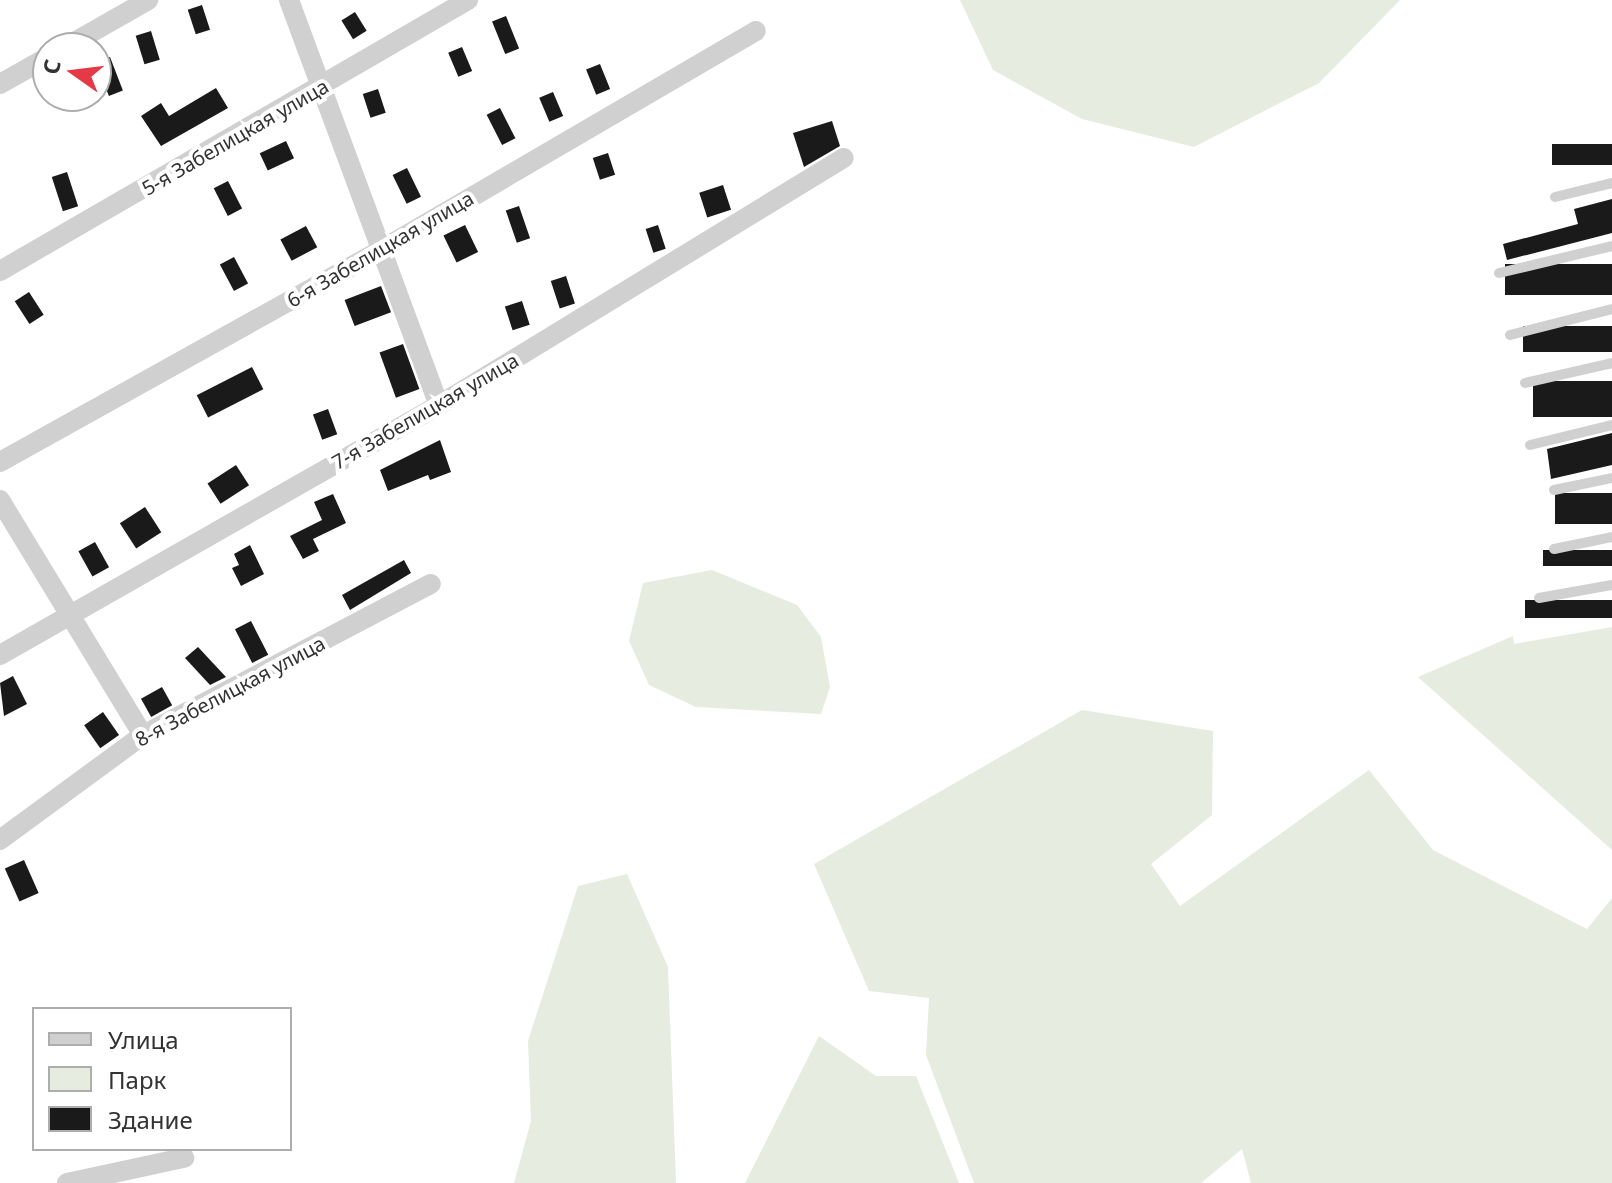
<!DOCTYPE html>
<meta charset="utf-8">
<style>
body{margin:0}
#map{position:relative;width:1612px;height:1183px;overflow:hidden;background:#fff;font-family:"Noto Sans",sans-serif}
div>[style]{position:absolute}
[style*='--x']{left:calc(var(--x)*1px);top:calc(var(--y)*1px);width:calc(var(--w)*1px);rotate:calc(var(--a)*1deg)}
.green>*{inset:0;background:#e6ecdf}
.building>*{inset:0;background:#1a1a1a;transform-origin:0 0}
.lane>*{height:10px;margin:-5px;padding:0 5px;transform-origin:5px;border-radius:5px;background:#d0d0d0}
.street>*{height:20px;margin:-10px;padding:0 10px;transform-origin:10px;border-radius:10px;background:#d0d0d0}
span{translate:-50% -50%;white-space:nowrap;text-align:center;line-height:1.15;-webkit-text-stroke:8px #fff;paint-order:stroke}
.street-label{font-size:20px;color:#333}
.legend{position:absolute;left:32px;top:1007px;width:260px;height:144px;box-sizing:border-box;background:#fff;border:2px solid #adadad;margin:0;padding:10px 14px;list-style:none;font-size:24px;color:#333}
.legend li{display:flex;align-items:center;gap:16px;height:40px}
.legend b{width:40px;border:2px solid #adadad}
.north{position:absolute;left:32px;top:32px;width:80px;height:80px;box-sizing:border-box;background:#fff;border:2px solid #adadad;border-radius:50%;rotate:284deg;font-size:22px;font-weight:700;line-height:32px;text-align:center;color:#333}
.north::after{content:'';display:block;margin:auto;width:28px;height:36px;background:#e63946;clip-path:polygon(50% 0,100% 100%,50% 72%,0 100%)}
</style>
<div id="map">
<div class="green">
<i style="clip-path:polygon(960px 0,1400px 0,1319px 83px,1194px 147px,1082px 119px,993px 70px)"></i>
<i style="clip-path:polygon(712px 570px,797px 605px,821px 637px,830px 687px,821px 714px,696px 707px,649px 685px,629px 641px,643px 583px)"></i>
<i style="clip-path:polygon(1612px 627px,1612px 850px,1418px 677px,1513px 636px,1514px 644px)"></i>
<i style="clip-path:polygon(1082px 710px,1213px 731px,1212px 815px,1151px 864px,1180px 906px,1369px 770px,1433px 850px,1587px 929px,1612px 898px,1612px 1183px,1251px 1183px,1242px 1149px,1201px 1183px,974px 1183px,926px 1055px,929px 998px,869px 991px,814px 864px)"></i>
<i style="clip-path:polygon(627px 874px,668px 967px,676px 1183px,514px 1183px,531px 1121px,528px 1041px,578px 886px)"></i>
<i style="clip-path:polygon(819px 1036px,876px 1076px,916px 1076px,959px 1183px,745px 1183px)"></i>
</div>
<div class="building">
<i style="left:202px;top:5px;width:26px;height:15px;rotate:72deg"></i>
<i style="left:355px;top:12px;width:22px;height:16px;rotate:58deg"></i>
<i style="left:506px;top:16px;width:35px;height:15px;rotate:68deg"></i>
<i style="left:151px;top:31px;width:30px;height:16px;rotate:73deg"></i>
<i style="left:462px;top:47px;width:26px;height:15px;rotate:67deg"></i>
<i style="left:110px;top:57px;width:36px;height:15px;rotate:69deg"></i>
<i style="left:600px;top:64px;width:27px;height:15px;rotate:68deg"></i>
<i style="clip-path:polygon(216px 88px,228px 108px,161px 146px,141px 116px,161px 103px,169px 116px)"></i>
<i style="left:378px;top:89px;width:25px;height:16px;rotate:72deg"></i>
<i style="left:553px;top:92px;width:26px;height:15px;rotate:67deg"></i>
<i style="left:500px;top:108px;width:34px;height:15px;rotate:63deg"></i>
<i style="clip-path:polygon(832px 121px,840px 146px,804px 167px,793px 133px)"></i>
<i style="left:286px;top:141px;width:19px;height:29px;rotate:65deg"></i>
<i style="left:1612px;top:144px;width:21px;height:60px;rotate:90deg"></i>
<i style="left:608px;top:153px;width:23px;height:16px;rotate:72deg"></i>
<i style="left:407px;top:168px;width:32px;height:16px;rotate:64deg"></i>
<i style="left:67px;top:172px;width:36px;height:16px;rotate:72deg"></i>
<i style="left:228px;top:181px;width:31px;height:16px;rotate:63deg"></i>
<i style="left:723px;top:185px;width:26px;height:25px;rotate:72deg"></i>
<i style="clip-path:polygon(1612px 199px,1612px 233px,1507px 260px,1503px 244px,1578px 224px,1574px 209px)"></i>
<i style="left:519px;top:206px;width:34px;height:14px;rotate:71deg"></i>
<i style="left:465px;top:225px;width:30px;height:24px;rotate:64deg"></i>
<i style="left:658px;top:225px;width:25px;height:13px;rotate:72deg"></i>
<i style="left:306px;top:226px;width:24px;height:29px;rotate:62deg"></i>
<i style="left:234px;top:257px;width:30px;height:16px;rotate:62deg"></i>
<i style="left:1612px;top:264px;width:31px;height:107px;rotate:90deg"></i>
<i style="left:566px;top:276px;width:29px;height:16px;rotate:72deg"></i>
<i style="left:381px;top:286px;width:28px;height:39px;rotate:69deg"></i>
<i style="left:29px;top:292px;width:27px;height:17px;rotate:57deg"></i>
<i style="left:522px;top:301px;width:25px;height:18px;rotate:72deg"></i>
<i style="left:1612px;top:326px;width:26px;height:89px;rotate:90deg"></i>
<i style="left:403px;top:344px;width:48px;height:25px;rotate:70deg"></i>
<i style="left:252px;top:367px;width:25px;height:62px;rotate:63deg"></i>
<i style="left:1612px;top:381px;width:36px;height:79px;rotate:90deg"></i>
<i style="left:328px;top:409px;width:27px;height:16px;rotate:70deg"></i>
<i style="clip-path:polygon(1612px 433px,1612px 465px,1551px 479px,1547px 449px)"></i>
<i style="clip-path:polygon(440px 440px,451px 472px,430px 480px,428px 475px,388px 491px,380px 470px)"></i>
<i style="left:236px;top:465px;width:24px;height:34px;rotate:57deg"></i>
<i style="left:1612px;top:493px;width:31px;height:57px;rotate:90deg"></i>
<i style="clip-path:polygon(333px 494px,346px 523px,313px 539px,319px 551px,303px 559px,290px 536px,322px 520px,314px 502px)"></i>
<i style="left:145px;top:507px;width:30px;height:30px;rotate:57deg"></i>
<i style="left:95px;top:542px;width:29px;height:19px;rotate:61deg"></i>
<i style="clip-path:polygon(250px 545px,264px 574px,241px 586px,232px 568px,239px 565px,234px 554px)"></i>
<i style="left:1612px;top:550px;width:16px;height:69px;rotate:90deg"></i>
<i style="clip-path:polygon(404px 560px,411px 573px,350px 610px,342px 595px)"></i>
<i style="left:1612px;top:600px;width:18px;height:87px;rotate:90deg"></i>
<i style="left:251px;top:621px;width:38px;height:18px;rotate:63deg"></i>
<i style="clip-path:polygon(198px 647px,226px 677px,210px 685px,185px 658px)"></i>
<i style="clip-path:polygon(13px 676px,27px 704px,4px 716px,0 683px)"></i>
<i style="left:162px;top:687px;width:21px;height:24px;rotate:61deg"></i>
<i style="left:103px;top:712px;width:28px;height:23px;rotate:55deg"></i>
<i style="left:24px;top:860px;width:36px;height:21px;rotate:66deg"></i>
</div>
<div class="lane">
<i style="--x:1555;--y:197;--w:59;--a:-13.8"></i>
<i style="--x:1499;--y:273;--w:116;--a:-13.4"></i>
<i style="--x:1510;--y:335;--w:105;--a:-14.3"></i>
<i style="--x:1525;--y:383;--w:89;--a:-12.9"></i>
<i style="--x:1530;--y:445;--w:84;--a:-13.7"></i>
<i style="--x:1554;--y:490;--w:59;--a:-11.7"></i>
<i style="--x:1554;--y:549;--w:59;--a:-11.7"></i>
<i style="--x:1539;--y:598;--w:74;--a:-10.1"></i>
</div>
<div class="street">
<i style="--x:289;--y:0;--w:432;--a:69.7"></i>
<i style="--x:64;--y:48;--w:97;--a:-29.7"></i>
<i style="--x:0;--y:84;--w:55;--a:-29.4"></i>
<i style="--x:0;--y:271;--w:541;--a:-30.07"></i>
<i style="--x:0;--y:462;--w:436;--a:-29.1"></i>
<i style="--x:381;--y:250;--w:434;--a:-30.3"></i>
<i style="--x:0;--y:500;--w:275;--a:58.7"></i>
<i style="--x:0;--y:655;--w:505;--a:-29.66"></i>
<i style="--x:439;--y:405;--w:474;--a:-31.4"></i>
<i style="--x:0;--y:840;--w:177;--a:-36.3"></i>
<i style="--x:143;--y:735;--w:325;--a:-27.7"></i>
<i style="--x:67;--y:1183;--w:120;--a:-12.1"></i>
</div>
<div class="street-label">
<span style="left:235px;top:137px;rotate:-30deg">5-я Забелицкая улица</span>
<span style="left:380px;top:249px;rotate:-30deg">6-я Забелицкая улица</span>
<span style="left:425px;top:411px;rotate:-30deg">7-я Забелицкая улица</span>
<span style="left:230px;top:691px;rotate:-28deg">8-я Забелицкая улица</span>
</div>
<ul class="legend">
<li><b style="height:10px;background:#d0d0d0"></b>Улица</li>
<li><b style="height:22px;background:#e6ecdf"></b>Парк</li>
<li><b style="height:22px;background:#1a1a1a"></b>Здание</li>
</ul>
<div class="north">С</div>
</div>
